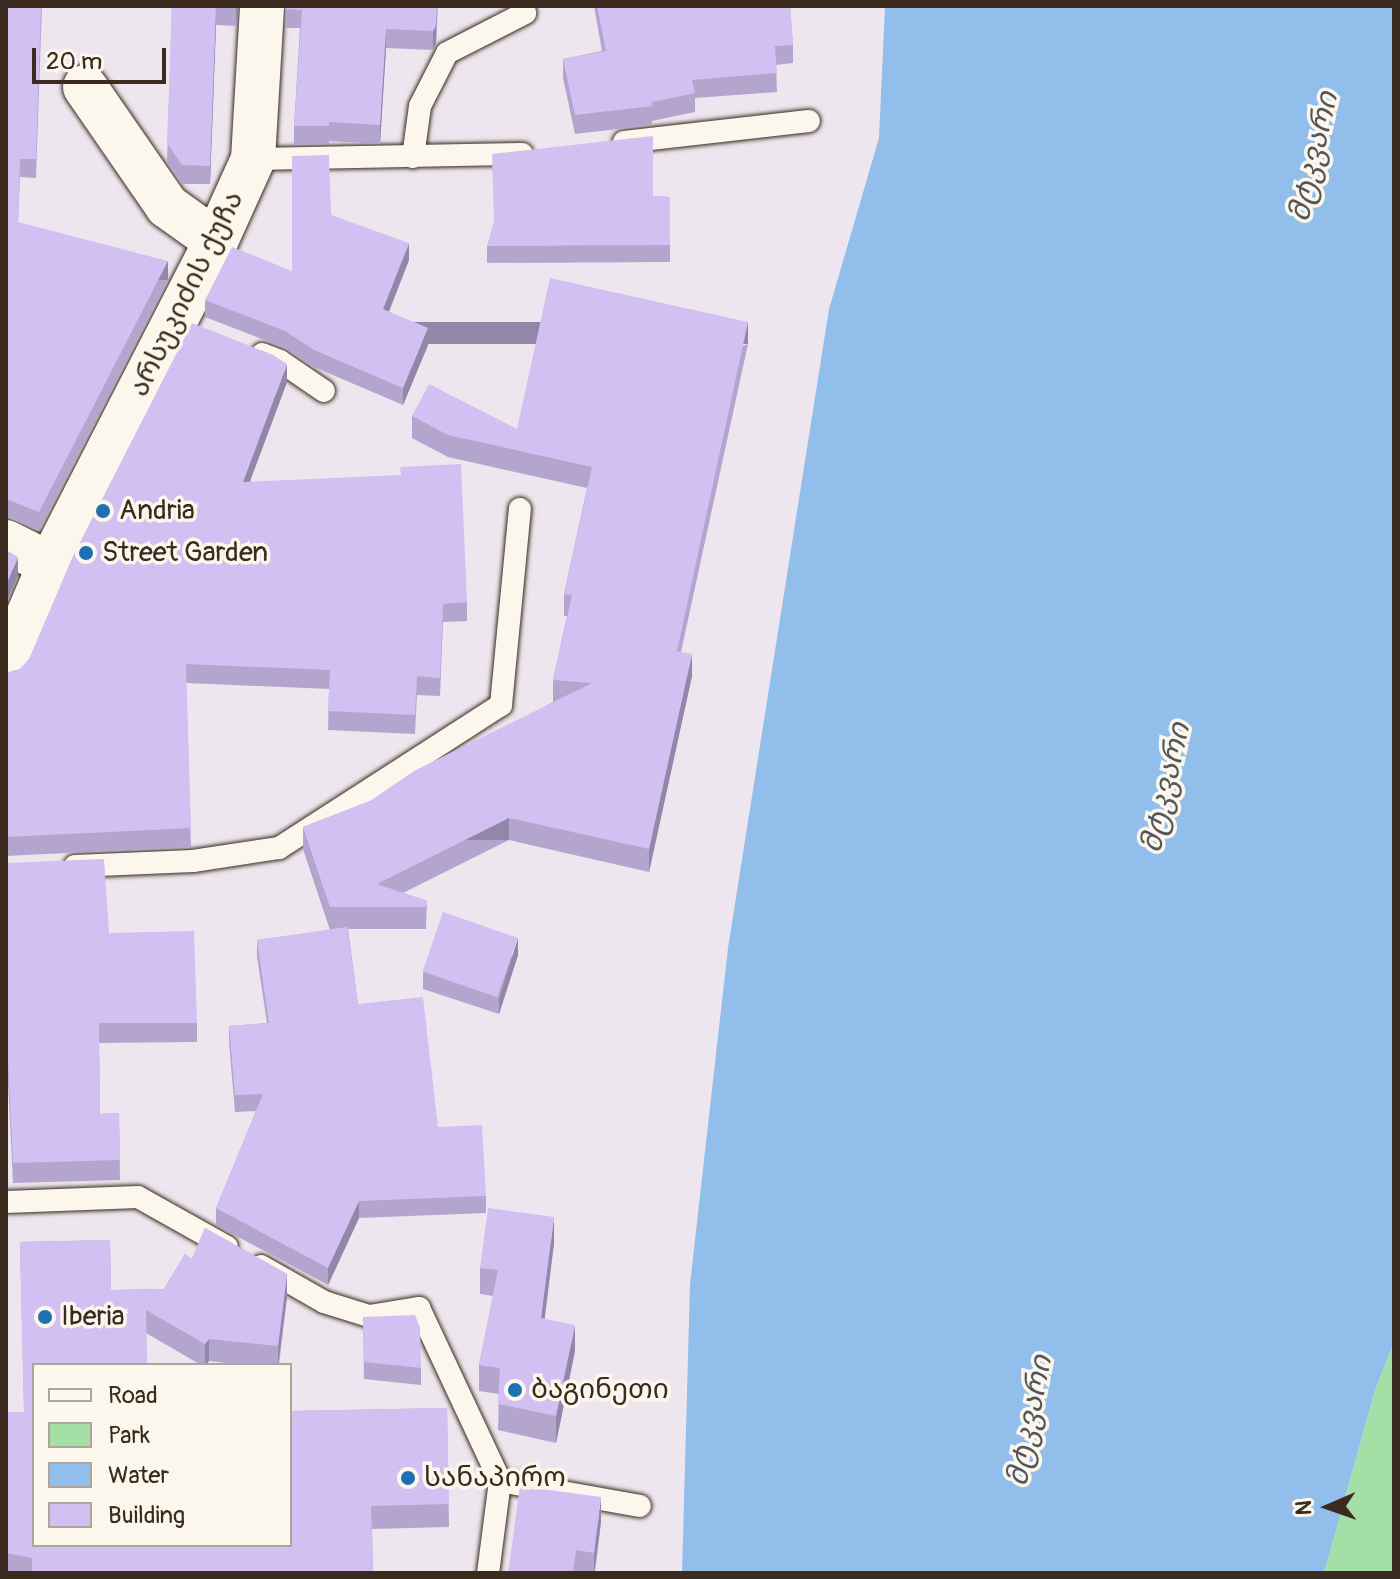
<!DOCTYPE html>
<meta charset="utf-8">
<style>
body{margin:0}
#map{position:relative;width:1400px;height:1579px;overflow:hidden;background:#eee6ee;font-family:Pangolin,"Noto Sans Georgian",sans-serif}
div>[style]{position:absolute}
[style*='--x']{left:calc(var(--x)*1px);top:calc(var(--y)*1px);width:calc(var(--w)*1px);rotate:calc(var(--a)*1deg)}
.green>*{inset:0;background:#a4dfa5}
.water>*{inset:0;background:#92beec}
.roads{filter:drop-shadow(0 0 2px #3b2a1e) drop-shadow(0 0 2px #3b2a1e)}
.lane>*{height:22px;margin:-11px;padding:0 11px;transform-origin:11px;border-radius:11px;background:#fbf7ec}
.street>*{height:44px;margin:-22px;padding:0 22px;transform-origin:22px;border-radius:22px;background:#fbf7ec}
.wall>*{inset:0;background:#b4a5cf}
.shaded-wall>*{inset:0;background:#9286a9;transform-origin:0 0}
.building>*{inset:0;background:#d1c0f1;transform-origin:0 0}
.dots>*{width:22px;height:22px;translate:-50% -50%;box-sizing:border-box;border:4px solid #fbf7ec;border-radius:50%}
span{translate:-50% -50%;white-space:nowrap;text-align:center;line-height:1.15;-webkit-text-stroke:7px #fbf7ec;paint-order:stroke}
.street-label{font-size:28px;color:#3b2a1e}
.poi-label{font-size:28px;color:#3b2a1e}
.left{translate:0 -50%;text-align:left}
.water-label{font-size:30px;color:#55565c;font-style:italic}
.frame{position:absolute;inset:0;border:8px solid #3b2a1e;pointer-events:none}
.legend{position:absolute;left:32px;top:1363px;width:260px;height:184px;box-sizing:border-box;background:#fbf7ec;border:2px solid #aea59a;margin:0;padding:10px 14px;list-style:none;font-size:24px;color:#3b2a1e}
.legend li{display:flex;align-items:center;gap:16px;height:40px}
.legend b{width:40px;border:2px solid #aea59a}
.north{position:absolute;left:1288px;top:1467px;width:80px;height:80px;-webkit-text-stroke:6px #fbf7ec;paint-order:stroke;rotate:268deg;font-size:22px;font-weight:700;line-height:32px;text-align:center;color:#3b2a1e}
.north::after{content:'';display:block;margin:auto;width:28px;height:36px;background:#3b2a1e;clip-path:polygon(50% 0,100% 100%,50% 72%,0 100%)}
.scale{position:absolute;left:32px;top:48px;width:134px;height:36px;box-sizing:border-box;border:4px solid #3b2a1e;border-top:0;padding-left:10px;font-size:24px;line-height:28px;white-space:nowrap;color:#3b2a1e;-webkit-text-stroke:6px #fbf7ec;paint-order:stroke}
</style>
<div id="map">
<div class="green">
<i style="clip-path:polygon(1394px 1342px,1394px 1573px,1324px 1573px,1375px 1390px)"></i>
</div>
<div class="water">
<i style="clip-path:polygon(885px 6px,1394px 6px,1394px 1342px,1375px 1390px,1324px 1573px,682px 1573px,690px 1284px,728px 948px,829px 309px,879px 138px)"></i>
</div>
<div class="roads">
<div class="lane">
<i style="--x:624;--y:142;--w:186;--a:-6.5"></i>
<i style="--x:413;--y:157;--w:51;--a:-82.2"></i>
<i style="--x:420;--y:106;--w:59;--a:-63"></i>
<i style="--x:447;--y:53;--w:88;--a:-27.1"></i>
<i style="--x:253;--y:159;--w:269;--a:-1.1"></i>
<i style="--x:262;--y:354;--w:19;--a:21"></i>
<i style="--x:280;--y:361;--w:53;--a:34.3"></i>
<i style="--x:75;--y:866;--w:118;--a:-2.4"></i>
<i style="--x:193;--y:861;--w:87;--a:-8.6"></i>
<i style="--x:279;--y:848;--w:264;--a:-32.8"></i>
<i style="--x:501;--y:705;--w:197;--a:-84.5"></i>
<i style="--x:6;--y:1202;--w:132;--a:-2.2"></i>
<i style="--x:138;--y:1197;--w:102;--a:29.3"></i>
<i style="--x:261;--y:1266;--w:73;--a:29.7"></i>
<i style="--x:324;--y:1302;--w:47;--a:17.3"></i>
<i style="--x:369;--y:1316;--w:51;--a:-9.1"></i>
<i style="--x:419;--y:1308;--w:191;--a:64.9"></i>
<i style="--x:500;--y:1481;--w:93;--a:97.4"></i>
<i style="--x:500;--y:1481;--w:142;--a:10.1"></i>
</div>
<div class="street">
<i style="--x:85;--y:87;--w:145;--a:55.4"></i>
<i style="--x:167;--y:206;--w:60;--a:35.5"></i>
<i style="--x:6;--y:542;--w:49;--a:26.6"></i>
<i style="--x:6;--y:667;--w:112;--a:-66.9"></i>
<i style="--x:50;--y:564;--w:363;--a:-62.8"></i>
<i style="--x:216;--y:241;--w:90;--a:-65.7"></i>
<i style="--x:253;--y:159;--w:153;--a:-86.6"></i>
</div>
</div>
<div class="wall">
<i style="clip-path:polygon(6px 6px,42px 6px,36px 178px,20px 177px,18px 222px,168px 280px,39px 531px,6px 517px)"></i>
<i style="clip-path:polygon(172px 6px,239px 6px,236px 26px,216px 25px,210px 184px,182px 184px,167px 162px)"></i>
<i style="clip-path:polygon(285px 6px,438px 6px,436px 44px,433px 50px,386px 48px,380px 144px,329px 141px,329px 144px,294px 145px,294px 126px,300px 28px,286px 28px)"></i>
<i style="clip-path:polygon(594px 6px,790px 6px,793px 45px,793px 63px,776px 65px,777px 92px,695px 98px,695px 112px,652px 121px,652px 125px,575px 134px,563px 78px,563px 59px,602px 51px)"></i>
<i style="clip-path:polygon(653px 196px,670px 197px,670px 262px,487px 263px,487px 246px)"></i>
<i style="clip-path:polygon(331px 215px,409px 260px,389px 312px,428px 345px,403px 405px,314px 367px,285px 348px,205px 317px,205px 300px,292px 271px)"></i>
<i style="clip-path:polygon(748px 344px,681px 652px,692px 676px,649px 872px,509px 840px,403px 893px,427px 901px,426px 929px,348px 929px,358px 1004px,438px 1127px,486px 1196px,486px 1213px,359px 1218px,328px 1285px,216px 1225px,216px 1208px,256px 1111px,235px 1112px,229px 1043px,229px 1026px,267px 1023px,257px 957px,257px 940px,330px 930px,303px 849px,303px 827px,370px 801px,553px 702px,553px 680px,567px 616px,564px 616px,564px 594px,587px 488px,448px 457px,412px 438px,412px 416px,517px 429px)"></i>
<i style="clip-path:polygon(287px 382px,250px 481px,467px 602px,467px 621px,443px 622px,440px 696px,417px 695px,415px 734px,328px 730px,329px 689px,186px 683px,191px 847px,6px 856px,6px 673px,20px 669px)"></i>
<i style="clip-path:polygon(6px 863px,109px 933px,197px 1023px,197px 1042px,99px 1043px,100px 1114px,119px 1113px,120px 1180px,13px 1183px,6px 1040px)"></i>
<i style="clip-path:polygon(518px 955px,499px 1014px,423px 989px,423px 972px)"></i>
<i style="clip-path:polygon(205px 1228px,287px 1274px,287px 1297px,279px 1365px,242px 1365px,209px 1361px,206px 1365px,201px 1365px,146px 1333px,147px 1365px,34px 1365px,34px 1545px,290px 1545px,290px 1411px,447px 1408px,449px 1527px,372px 1529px,373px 1573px,6px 1573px,7px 1412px,24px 1412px,20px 1242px,110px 1240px,111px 1290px,164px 1289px,185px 1254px,192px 1259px)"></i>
<i style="clip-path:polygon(554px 1243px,545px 1318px,575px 1351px,556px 1443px,498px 1430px,499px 1394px,479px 1391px,479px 1365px,493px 1296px,480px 1294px,480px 1268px)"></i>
<i style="clip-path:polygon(363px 1317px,421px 1368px,421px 1385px,364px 1379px)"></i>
<i style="clip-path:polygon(601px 1522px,595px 1573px,508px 1573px)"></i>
</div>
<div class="shaded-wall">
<i style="clip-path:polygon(216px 6px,216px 25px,210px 184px,210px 166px)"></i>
<i style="clip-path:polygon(236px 6px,239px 6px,236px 26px)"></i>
<i style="clip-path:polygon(437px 6px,436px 44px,433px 50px,433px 31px)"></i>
<i style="clip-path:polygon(386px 29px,386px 48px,380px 144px,380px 125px)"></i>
<i style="clip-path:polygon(409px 243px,409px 260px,383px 326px,383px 309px)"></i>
<i style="left:168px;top:261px;width:19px;height:282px;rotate:90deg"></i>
<i style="left:748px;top:322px;width:22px;height:337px;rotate:90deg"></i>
<i style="clip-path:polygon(428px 328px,428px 345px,403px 405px,403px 388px)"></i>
<i style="clip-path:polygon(287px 364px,287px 382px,243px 500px,243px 482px)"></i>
<i style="clip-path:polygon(18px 557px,18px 576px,6px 603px,6px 585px)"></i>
<i style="clip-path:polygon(692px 654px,692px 676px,649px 872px,649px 849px)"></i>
<i style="left:509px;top:818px;width:22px;height:148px;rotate:90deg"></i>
<i style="clip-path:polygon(518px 938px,518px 955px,499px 1014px,499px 998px)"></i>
<i style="clip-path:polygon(359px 1201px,359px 1218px,328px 1285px,328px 1268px)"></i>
<i style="clip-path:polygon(554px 1217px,554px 1243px,541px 1344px,541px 1318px)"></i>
<i style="clip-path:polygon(287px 1274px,287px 1297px,278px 1365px,278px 1346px)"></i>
<i style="clip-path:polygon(575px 1325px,575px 1351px,556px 1443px,556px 1416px)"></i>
<i style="clip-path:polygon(209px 1339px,209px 1361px,205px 1365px,205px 1344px)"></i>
<i style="clip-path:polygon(601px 1497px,601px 1522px,594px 1573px,594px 1553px)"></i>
</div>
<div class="building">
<i style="clip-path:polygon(6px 6px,41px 6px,36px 159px,20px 159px,18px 222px,168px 261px,39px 512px,6px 499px)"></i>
<i style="clip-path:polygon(172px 6px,236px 6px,216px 6px,210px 166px,182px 165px,167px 143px)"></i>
<i style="clip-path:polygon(286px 6px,437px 6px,436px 26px,433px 31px,386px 29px,380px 125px,329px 122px,329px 126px,294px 126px,302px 10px,286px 9px)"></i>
<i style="clip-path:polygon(597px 6px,790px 6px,793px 45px,775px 46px,777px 73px,692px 80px,695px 93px,652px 102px,652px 106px,575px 115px,563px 59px,606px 51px)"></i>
<i style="clip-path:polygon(653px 136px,653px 196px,670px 197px,670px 245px,487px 246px,494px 221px,492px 154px)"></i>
<i style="clip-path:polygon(329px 155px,331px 215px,409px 243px,383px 309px,428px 328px,403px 388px,314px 350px,285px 331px,205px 300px,232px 247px,292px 271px,292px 156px)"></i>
<i style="clip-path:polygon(550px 278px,748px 322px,677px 651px,692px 654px,649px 849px,509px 818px,377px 884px,427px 901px,426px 907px,330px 907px,303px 827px,370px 801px,414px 771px,592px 683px,553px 680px,572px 595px,564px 594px,592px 467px,448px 435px,412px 416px,429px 384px,517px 429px)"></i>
<i style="clip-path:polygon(192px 323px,273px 355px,287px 364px,243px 482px,401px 475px,400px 467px,461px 464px,467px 602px,443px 604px,440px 678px,417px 676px,415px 715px,328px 711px,330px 670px,186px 664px,191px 828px,6px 837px,6px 673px,20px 669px,29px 659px,73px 556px)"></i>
<i style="clip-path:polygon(6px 550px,18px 557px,6px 585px)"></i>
<i style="clip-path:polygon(104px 859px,109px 933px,194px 931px,197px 1023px,99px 1023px,100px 1114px,119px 1113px,120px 1160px,13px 1163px,6px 1020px,6px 863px)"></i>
<i style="left:443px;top:912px;width:79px;height:63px;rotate:19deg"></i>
<i style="clip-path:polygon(347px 927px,358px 1004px,423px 997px,438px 1127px,482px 1125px,486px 1196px,359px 1201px,328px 1268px,216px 1208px,263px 1094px,235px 1095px,229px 1026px,269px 1023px,257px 940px)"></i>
<i style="clip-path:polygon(488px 1208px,554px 1217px,541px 1318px,575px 1325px,556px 1416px,498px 1404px,500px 1368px,479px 1365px,498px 1270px,480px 1268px)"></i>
<i style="clip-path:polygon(205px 1228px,287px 1274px,278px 1346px,209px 1339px,205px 1344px,146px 1310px,147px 1365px,34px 1365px,34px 1545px,290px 1545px,290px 1411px,447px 1408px,449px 1504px,371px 1506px,373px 1573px,32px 1573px,32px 1558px,6px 1553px,7px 1412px,24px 1412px,20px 1242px,110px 1240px,111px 1290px,164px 1289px,185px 1254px,192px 1259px)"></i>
<i style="clip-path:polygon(415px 1315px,420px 1327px,421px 1368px,364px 1362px,363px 1317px)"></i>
<i style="clip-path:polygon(520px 1486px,601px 1497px,594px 1553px,576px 1550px,573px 1573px,508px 1573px)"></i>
</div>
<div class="dots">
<i style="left:103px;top:511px;background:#1f6fb2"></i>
<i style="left:86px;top:553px;background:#1f6fb2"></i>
<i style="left:45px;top:1317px;background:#1f6fb2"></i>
<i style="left:515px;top:1390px;background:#1f6fb2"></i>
<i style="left:408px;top:1478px;background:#1f6fb2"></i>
</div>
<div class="street-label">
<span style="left:187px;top:294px;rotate:-64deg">არსუკიძის ქუჩა</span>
</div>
<div class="poi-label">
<span class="left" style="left:119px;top:511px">Andria</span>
<span class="left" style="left:102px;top:553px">Street Garden</span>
<span class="left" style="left:61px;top:1317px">Iberia</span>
<span class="left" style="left:531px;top:1390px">ბაგინეთი</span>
<span class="left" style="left:424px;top:1478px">სანაპირო</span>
</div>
<div class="water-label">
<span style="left:1314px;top:157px;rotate:-77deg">მტკვარი</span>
<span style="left:1166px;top:788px;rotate:-77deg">მტკვარი</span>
<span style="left:1030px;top:1421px;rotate:-79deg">მტკვარი</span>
</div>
<div class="frame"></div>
<ul class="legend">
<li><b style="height:10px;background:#fbf7ec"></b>Road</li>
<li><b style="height:22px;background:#a4dfa5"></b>Park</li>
<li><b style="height:22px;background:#92beec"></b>Water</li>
<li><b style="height:22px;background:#d1c0f1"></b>Building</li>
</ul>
<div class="north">N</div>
<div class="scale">20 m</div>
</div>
